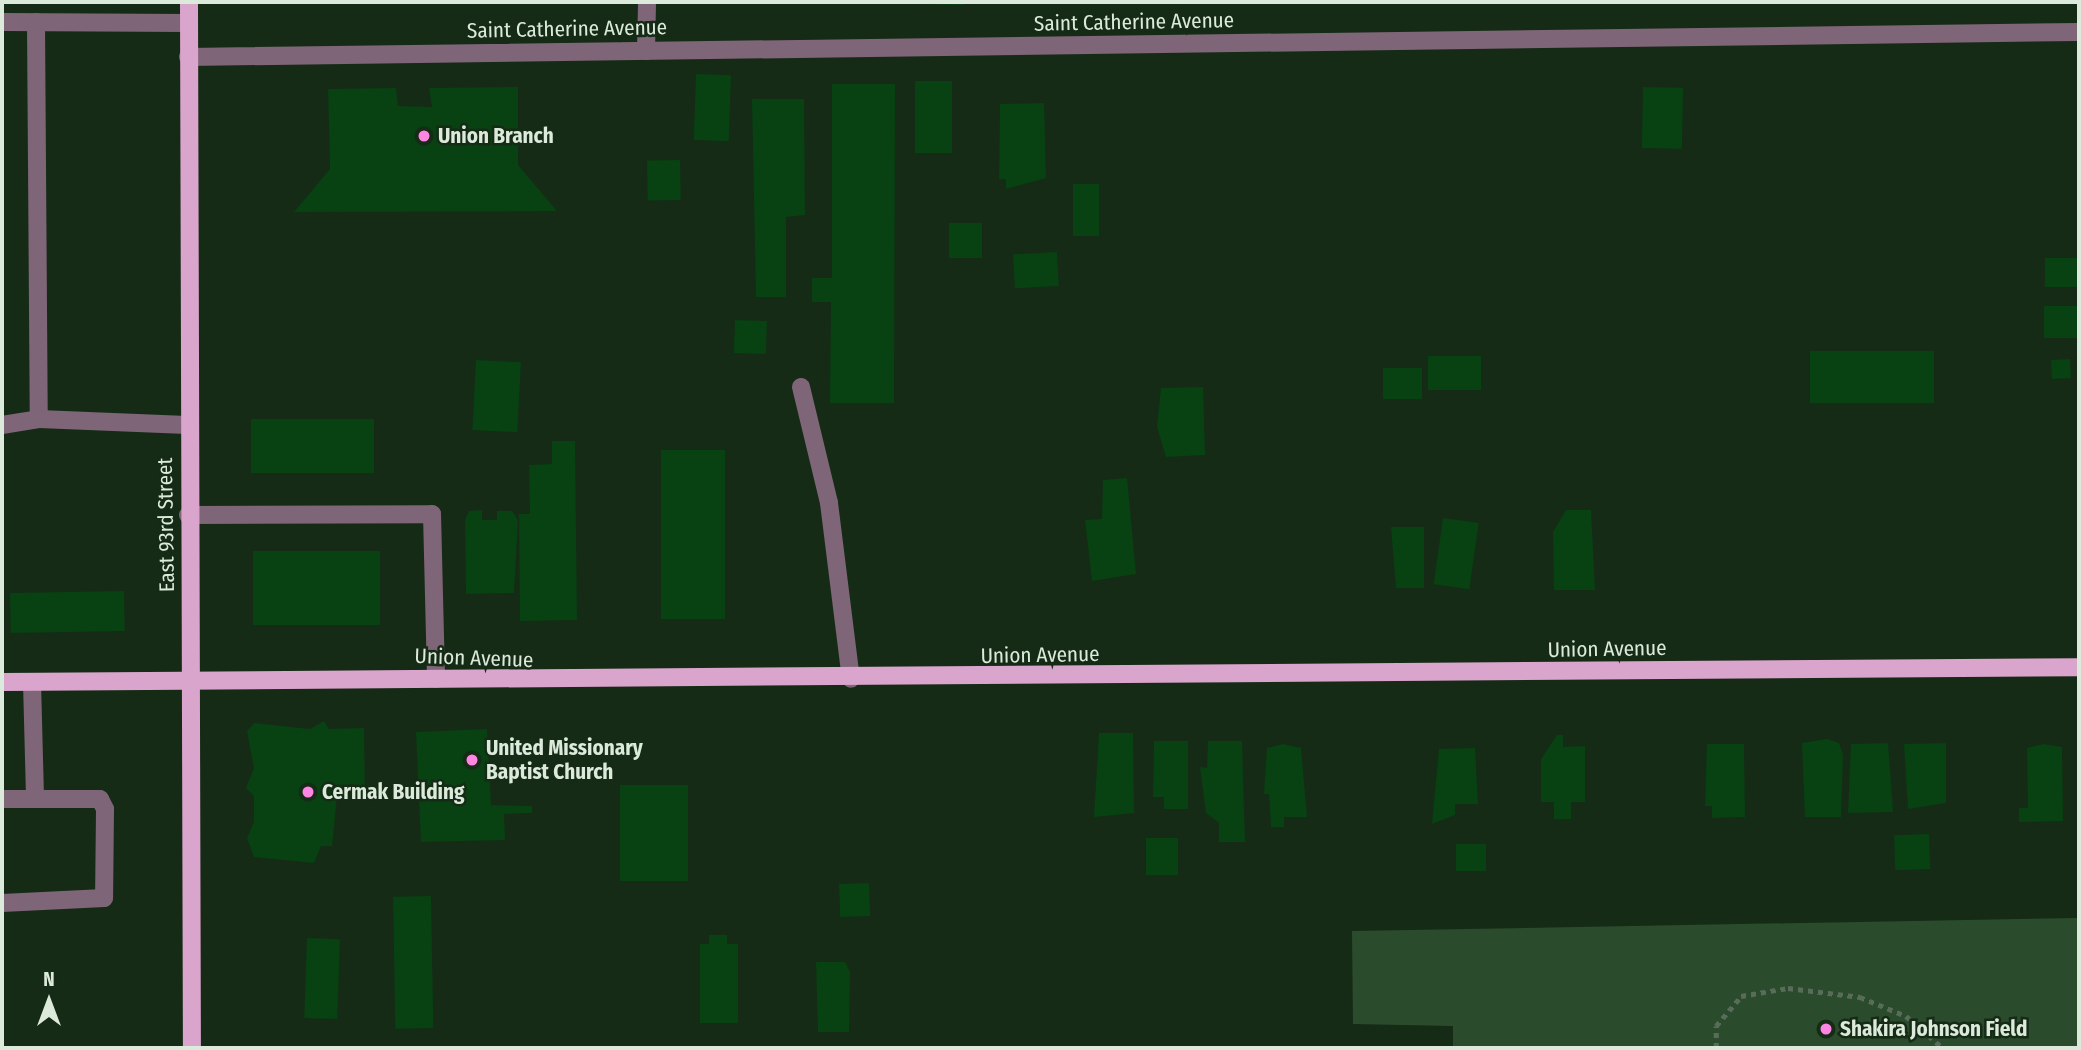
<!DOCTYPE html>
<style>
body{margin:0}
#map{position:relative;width:2081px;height:1050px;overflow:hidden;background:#152b16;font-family:"Fira Sans Condensed",sans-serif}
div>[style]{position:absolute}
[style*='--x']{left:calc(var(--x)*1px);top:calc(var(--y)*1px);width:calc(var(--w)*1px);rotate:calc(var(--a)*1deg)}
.green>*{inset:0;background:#2a4c2c}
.building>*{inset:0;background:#084112;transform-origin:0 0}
.path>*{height:4.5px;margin-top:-2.25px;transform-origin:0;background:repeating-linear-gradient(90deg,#596c5a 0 5px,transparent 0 10px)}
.minor>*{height:18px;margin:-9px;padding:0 9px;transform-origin:9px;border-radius:9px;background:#7f6578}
.major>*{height:18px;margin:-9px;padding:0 9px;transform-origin:9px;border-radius:9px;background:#daa5cc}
.dots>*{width:19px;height:19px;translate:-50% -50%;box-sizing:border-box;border:4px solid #152b16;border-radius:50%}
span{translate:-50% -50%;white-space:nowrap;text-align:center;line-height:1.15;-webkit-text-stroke:5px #152b16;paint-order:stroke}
.street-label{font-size:21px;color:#dceadc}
.poi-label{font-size:21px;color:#dceadc;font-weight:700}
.left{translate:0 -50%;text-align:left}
.frame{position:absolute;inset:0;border:4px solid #dceadc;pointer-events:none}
.north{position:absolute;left:14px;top:966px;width:70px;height:70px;-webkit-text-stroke:5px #152b16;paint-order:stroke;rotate:0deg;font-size:19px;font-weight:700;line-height:28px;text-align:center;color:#dceadc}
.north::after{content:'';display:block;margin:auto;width:24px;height:32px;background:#dceadc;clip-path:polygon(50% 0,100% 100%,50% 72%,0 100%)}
</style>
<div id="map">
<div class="green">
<i style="clip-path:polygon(2079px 918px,2079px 1048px,1453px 1048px,1453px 1026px,1353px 1024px,1352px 931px)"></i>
</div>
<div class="building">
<i style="clip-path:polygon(921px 2px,964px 2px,964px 5px,921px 4px)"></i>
<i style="left:696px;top:74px;width:35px;height:66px;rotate:2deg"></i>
<i style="left:915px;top:81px;width:37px;height:72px"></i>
<i style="clip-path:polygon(832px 84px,895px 84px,894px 403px,830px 403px,831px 302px,812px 302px,812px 278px,832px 278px)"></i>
<i style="clip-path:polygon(518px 87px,518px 165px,557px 211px,294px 212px,330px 169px,328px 89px,396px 88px,398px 106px,432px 107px,429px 88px)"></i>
<i style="left:1643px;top:87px;width:40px;height:61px;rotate:1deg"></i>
<i style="clip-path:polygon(752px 99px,804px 99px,805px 215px,786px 217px,786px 297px,756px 297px)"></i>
<i style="clip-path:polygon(1044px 103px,1046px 178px,1006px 189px,1006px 179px,999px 179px,1000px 104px)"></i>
<i style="left:680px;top:160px;width:40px;height:33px;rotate:89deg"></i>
<i style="left:1073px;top:184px;width:26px;height:52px"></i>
<i style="left:949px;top:223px;width:33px;height:35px"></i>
<i style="left:1057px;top:252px;width:34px;height:44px;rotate:87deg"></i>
<i style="left:2045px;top:258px;width:33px;height:29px"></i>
<i style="left:2044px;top:306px;width:35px;height:32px"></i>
<i style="left:735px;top:320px;width:32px;height:33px;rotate:2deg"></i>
<i style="left:1810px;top:351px;width:124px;height:52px"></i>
<i style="left:1481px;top:356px;width:34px;height:53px;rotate:90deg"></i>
<i style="left:2070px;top:359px;width:19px;height:19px;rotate:87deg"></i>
<i style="left:476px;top:360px;width:45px;height:70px;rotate:3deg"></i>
<i style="left:1383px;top:368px;width:39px;height:31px"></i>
<i style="clip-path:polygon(1203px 387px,1205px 455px,1166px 457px,1157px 427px,1161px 388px)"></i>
<i style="left:374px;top:419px;width:54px;height:123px;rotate:90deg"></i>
<i style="clip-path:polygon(552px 441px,575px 441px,577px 620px,520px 621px,519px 514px,530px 514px,529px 465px,552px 464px)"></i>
<i style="left:661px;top:450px;width:64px;height:169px"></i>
<i style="clip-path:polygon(1127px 478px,1136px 574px,1092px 581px,1085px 520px,1102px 519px,1103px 480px)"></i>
<i style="clip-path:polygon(482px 510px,482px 520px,497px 520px,497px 511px,512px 511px,518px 520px,514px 593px,466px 594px,465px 520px,469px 511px)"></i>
<i style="clip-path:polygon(1566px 510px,1591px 510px,1595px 590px,1554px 590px,1553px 532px)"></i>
<i style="left:1443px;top:518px;width:36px;height:67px;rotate:8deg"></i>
<i style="clip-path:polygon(1391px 527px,1424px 527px,1424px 588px,1396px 588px)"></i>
<i style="left:380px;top:551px;width:74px;height:127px;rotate:90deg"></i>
<i style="left:124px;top:591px;width:40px;height:114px;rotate:89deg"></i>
<i style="clip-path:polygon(324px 721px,329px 729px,364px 728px,365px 797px,337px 797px,332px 846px,321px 846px,314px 863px,254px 857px,247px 838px,254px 822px,254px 796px,246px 788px,254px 768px,247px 731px,254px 723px,310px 729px)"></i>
<i style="clip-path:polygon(487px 729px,491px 805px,532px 806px,532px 813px,504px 814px,505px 840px,421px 842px,416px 732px)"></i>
<i style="clip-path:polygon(1099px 733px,1133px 733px,1134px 813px,1094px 817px)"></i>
<i style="clip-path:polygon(1557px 735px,1563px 735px,1563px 747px,1585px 746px,1585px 802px,1571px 802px,1571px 819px,1554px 819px,1554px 802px,1541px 802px,1541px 759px)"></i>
<i style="clip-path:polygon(1827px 739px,1839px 743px,1843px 755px,1841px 817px,1805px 817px,1802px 743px)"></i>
<i style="clip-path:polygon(1154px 741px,1188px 741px,1188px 809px,1164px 809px,1164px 797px,1153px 797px)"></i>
<i style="clip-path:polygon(1208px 741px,1242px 741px,1245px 842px,1219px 842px,1219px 823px,1206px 813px,1200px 767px,1207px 768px)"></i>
<i style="clip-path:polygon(1888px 743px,1893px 812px,1848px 813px,1851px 744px)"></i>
<i style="clip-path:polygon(1946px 743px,1946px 803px,1908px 809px,1904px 744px)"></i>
<i style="clip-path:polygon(1283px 744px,1301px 748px,1307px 817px,1284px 817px,1284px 827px,1271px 827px,1269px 794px,1264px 794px,1267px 748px)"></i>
<i style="clip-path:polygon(1707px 744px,1744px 744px,1745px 817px,1712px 818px,1712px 806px,1705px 806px)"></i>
<i style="clip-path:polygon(2044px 744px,2062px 747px,2063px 821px,2019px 822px,2019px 808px,2028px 808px,2027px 748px)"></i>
<i style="clip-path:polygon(1475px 748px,1478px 804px,1455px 804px,1455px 815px,1432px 824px,1439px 749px)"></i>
<i style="left:620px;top:785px;width:68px;height:96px"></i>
<i style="left:1929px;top:834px;width:35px;height:35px;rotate:88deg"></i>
<i style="left:1146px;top:838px;width:32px;height:37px"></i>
<i style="left:1456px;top:844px;width:30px;height:27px"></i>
<i style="left:869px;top:883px;width:33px;height:30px;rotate:88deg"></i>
<i style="left:431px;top:896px;width:132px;height:38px;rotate:89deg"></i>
<i style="clip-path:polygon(709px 935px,727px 935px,727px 944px,738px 944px,738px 1023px,700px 1023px,700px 944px,709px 944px)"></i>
<i style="left:307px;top:938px;width:33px;height:80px;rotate:2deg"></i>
<i style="clip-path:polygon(816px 962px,845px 962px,850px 972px,849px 1032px,818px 1032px)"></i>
</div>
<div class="path">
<i style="--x:1716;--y:1048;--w:22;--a:-90"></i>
<i style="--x:1716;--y:1026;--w:39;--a:-50"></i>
<i style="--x:1741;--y:996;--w:48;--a:-9.7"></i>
<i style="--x:1788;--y:988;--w:73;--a:7.1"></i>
<i style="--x:1860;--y:997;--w:50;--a:22.4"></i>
<i style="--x:1906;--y:1016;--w:49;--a:40.9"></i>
</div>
<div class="minor">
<i style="--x:2;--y:22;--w:186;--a:0.3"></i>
<i style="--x:36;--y:22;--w:397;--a:89.6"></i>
<i style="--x:39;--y:419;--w:148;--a:2.3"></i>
<i style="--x:646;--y:51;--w:49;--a:-88.8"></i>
<i style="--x:188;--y:57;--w:1891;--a:-0.76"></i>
<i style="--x:801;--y:387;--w:119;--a:76.4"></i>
<i style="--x:829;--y:503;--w:177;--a:82.9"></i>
<i style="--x:2;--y:425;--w:37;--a:-9"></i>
<i style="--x:188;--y:515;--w:244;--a:-0.2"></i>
<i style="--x:432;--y:514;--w:165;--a:88.6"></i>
<i style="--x:32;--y:682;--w:116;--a:88.5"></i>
<i style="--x:2;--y:799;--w:98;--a:0"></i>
<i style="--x:100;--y:799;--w:11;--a:63"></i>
<i style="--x:105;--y:809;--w:89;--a:90.6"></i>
<i style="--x:104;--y:898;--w:102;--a:177.2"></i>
</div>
<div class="major">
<i style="--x:189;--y:2;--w:1046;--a:89.84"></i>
<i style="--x:2;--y:682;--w:2077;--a:-0.41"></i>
</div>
<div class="dots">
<i style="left:424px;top:136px;background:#fd86e2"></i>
<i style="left:472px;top:760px;background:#fd86e2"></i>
<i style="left:308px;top:792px;background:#fd86e2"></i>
<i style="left:1826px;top:1029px;background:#fd86e2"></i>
</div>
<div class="street-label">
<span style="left:1134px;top:22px;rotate:-1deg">Saint Catherine Avenue</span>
<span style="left:567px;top:29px;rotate:-1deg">Saint Catherine Avenue</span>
<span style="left:166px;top:525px;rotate:-91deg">East 93rd Street</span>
<span style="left:1607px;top:649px;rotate:-1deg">Union Avenue</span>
<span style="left:1040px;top:655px;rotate:-1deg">Union Avenue</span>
<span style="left:474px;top:658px;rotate:2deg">Union Avenue</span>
</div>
<div class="poi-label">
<span class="left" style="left:438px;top:136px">Union Branch</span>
<span class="left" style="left:486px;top:760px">United Missionary<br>Baptist Church</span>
<span class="left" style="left:322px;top:792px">Cermak Building</span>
<span class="left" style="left:1840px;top:1029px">Shakira Johnson Field</span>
</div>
<div class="frame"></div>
<div class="north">N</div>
</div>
